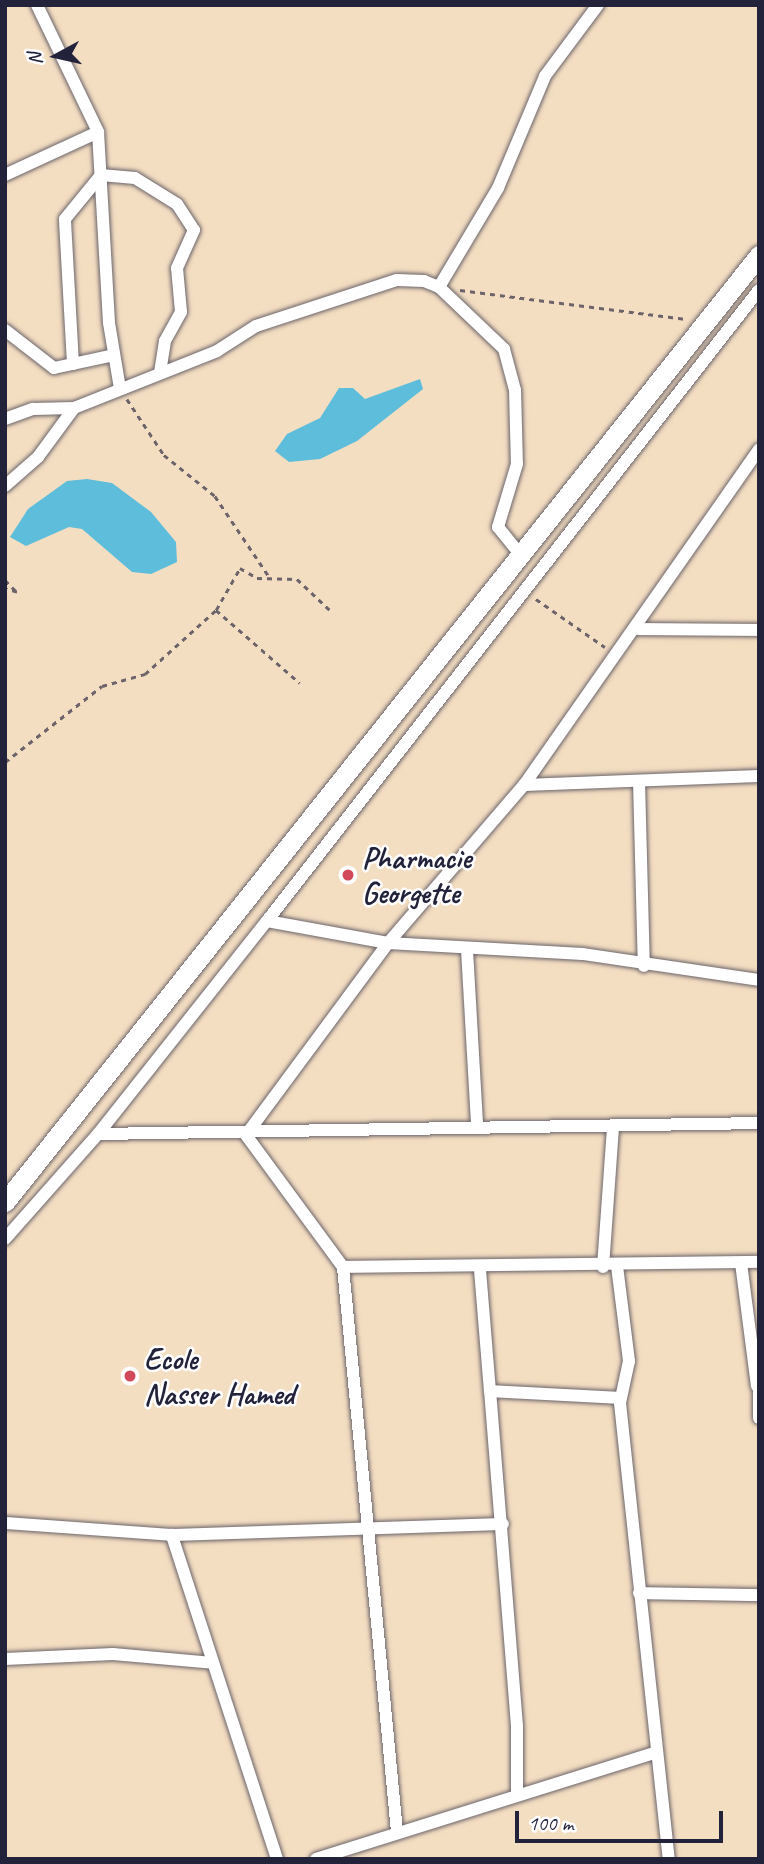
<!DOCTYPE html>
<style>
body{margin:0}
#map{position:relative;width:764px;height:1864px;overflow:hidden;background:#f4dec2;font-family:Caveat,sans-serif}
div>[style]{position:absolute}
[style*='--x']{left:calc(var(--x)*1px);top:calc(var(--y)*1px);width:calc(var(--w)*1px);rotate:calc(var(--a)*1deg)}
.water>*{inset:0;background:#5dbddb}
.path>*{height:2.5px;margin-top:-1.25px;transform-origin:0;background:repeating-linear-gradient(90deg,#6c646a 0 5px,transparent 0 10px)}
.roads{filter:drop-shadow(0 0 2px #6c646a) drop-shadow(0 0 2px #6c646a)}
.minor>*{height:12px;margin:-6px;padding:0 6px;transform-origin:6px;border-radius:6px;background:#fff}
.primary>*{height:19px;margin:-9.5px;padding:0 9.5px;transform-origin:9.5px;border-radius:9.5px;background:#fff}
.dots>*{width:19px;height:19px;translate:-50% -50%;box-sizing:border-box;border:4px solid #fff;border-radius:50%}
span{translate:-50% -50%;white-space:nowrap;text-align:center;line-height:1.15;-webkit-text-stroke:5px #fff;paint-order:stroke}
.poi-label{font-size:30px;color:#22223b;font-weight:700}
.left{translate:0 -50%;text-align:left}
.frame{position:absolute;inset:0;border:7px solid #22223b;pointer-events:none}
.north{position:absolute;left:21px;top:21px;width:70px;height:70px;-webkit-text-stroke:5px #fff;paint-order:stroke;rotate:262deg;font-size:19px;font-weight:700;line-height:28px;text-align:center;color:#22223b}
.north::after{content:'';display:block;margin:auto;width:24px;height:32px;background:#22223b;clip-path:polygon(50% 0,100% 100%,50% 72%,0 100%)}
.scale{position:absolute;left:515px;top:1811px;width:208px;height:32px;box-sizing:border-box;border:4px solid #22223b;border-top:0;padding-left:9px;font-size:21px;line-height:24px;white-space:nowrap;color:#22223b;-webkit-text-stroke:5px #fff;paint-order:stroke}
</style>
<div id="map">
<div class="water">
<i style="clip-path:polygon(420px 379px,423px 389px,357px 441px,320px 459px,289px 462px,275px 451px,287px 434px,320px 418px,339px 388px,353px 388px,365px 399px)"></i>
<i style="clip-path:polygon(87px 479px,112px 483px,151px 512px,176px 542px,177px 562px,151px 574px,132px 572px,82px 529px,69px 527px,26px 546px,10px 537px,28px 509px,67px 481px)"></i>
</div>
<div class="path">
<i style="--x:460;--y:290;--w:228;--a:7.3"></i>
<i style="--x:127;--y:399;--w:67;--a:56.5"></i>
<i style="--x:164;--y:455;--w:65;--a:38.8"></i>
<i style="--x:215;--y:496;--w:99;--a:56.1"></i>
<i style="--x:5;--y:580;--w:17;--a:45"></i>
<i style="--x:17;--y:592;--w:12;--a:-166"></i>
<i style="--x:536;--y:599;--w:84;--a:34.8"></i>
<i style="--x:216;--y:610;--w:48;--a:-60.3"></i>
<i style="--x:240;--y:568;--w:20;--a:30"></i>
<i style="--x:257;--y:578;--w:40;--a:1.4"></i>
<i style="--x:297;--y:579;--w:48;--a:43.3"></i>
<i style="--x:5;--y:762;--w:123;--a:-38.1"></i>
<i style="--x:102;--y:686;--w:45;--a:-15.6"></i>
<i style="--x:145;--y:674;--w:96;--a:-42"></i>
<i style="--x:216;--y:610;--w:111;--a:41"></i>
</div>
<div class="roads">
<div class="minor">
<i style="--x:37;--y:5;--w:141;--a:64.3"></i>
<i style="--x:98;--y:132;--w:191;--a:86.7"></i>
<i style="--x:109;--y:323;--w:67;--a:80.5"></i>
<i style="--x:5;--y:175;--w:102;--a:-24.8"></i>
<i style="--x:439;--y:287;--w:115;--a:-59.2"></i>
<i style="--x:498;--y:188;--w:121;--a:-67.2"></i>
<i style="--x:545;--y:76;--w:89;--a:-53.3"></i>
<i style="--x:5;--y:330;--w:62;--a:37.8"></i>
<i style="--x:54;--y:368;--w:61;--a:-12.2"></i>
<i style="--x:73;--y:364;--w:145;--a:-93.2"></i>
<i style="--x:65;--y:219;--w:57;--a:-50.7"></i>
<i style="--x:101;--y:175;--w:34;--a:5"></i>
<i style="--x:135;--y:178;--w:49;--a:31.8"></i>
<i style="--x:177;--y:204;--w:31;--a:57"></i>
<i style="--x:194;--y:230;--w:42;--a:114.1"></i>
<i style="--x:177;--y:268;--w:44;--a:84.8"></i>
<i style="--x:181;--y:312;--w:33;--a:119"></i>
<i style="--x:165;--y:341;--w:31;--a:99"></i>
<i style="--x:5;--y:419;--w:30;--a:-20"></i>
<i style="--x:33;--y:409;--w:41;--a:-1.4"></i>
<i style="--x:5;--y:486;--w:44;--a:-41.3"></i>
<i style="--x:38;--y:457;--w:61;--a:-53.7"></i>
<i style="--x:74;--y:408;--w:154;--a:-21.7"></i>
<i style="--x:217;--y:351;--w:46;--a:-32.7"></i>
<i style="--x:256;--y:326;--w:148;--a:-18.1"></i>
<i style="--x:397;--y:280;--w:27;--a:2"></i>
<i style="--x:424;--y:281;--w:16;--a:22"></i>
<i style="--x:439;--y:287;--w:90;--a:43.6"></i>
<i style="--x:504;--y:349;--w:42;--a:75"></i>
<i style="--x:515;--y:390;--w:74;--a:88.5"></i>
<i style="--x:517;--y:464;--w:66;--a:106.8"></i>
<i style="--x:498;--y:527;--w:35;--a:51"></i>
<i style="--x:638;--y:629;--w:121;--a:0.5"></i>
<i style="--x:639;--y:781;--w:185;--a:88.5"></i>
<i style="--x:524;--y:785;--w:235;--a:-2.2"></i>
<i style="--x:267;--y:921;--w:123;--a:10.3"></i>
<i style="--x:388;--y:943;--w:195;--a:3.2"></i>
<i style="--x:583;--y:954;--w:178;--a:8.4"></i>
<i style="--x:467;--y:950;--w:176;--a:86.7"></i>
<i style="--x:98;--y:1134;--w:661;--a:-0.95"></i>
<i style="--x:246;--y:1135;--w:239;--a:-53.5"></i>
<i style="--x:388;--y:943;--w:208;--a:-49.3"></i>
<i style="--x:524;--y:785;--w:410;--a:-55"></i>
<i style="--x:246;--y:1135;--w:164;--a:53.7"></i>
<i style="--x:343;--y:1267;--w:416;--a:-0.7"></i>
<i style="--x:5;--y:1239;--w:140;--a:-48.5"></i>
<i style="--x:98;--y:1134;--w:272;--a:-51.6"></i>
<i style="--x:267;--y:921;--w:800;--a:-52.06"></i>
<i style="--x:741;--y:1263;--w:124;--a:82.6"></i>
<i style="--x:617;--y:1266;--w:96;--a:82.8"></i>
<i style="--x:629;--y:1361;--w:43;--a:102.1"></i>
<i style="--x:620;--y:1403;--w:459;--a:83.9"></i>
<i style="--x:343;--y:1267;--w:568;--a:84.54"></i>
<i style="--x:603;--y:1267;--w:138;--a:-85.9"></i>
<i style="--x:480;--y:1270;--w:121;--a:85.3"></i>
<i style="--x:759;--y:1386;--w:32;--a:90"></i>
<i style="--x:5;--y:1523;--w:167;--a:4.1"></i>
<i style="--x:639;--y:1593;--w:120;--a:1"></i>
<i style="--x:5;--y:1659;--w:108;--a:-2.7"></i>
<i style="--x:113;--y:1654;--w:100;--a:5.1"></i>
<i style="--x:517;--y:1794;--w:68;--a:-90"></i>
<i style="--x:517;--y:1726;--w:336;--a:-94.6"></i>
<i style="--x:490;--y:1391;--w:130;--a:3.1"></i>
<i style="--x:277;--y:1859;--w:341;--a:-108"></i>
<i style="--x:172;--y:1535;--w:331;--a:-1.9"></i>
<i style="--x:316;--y:1859;--w:355;--a:-17.4"></i>
</div>
<div class="primary">
<i style="--x:5;--y:1202;--w:1211;--a:-51.47"></i>
</div>
</div>
<div class="dots">
<i style="left:348px;top:875px;background:#d1495b"></i>
<i style="left:130px;top:1376px;background:#d1495b"></i>
</div>
<div class="poi-label">
<span class="left" style="left:362px;top:875px">Pharmacie<br>Georgette</span>
<span class="left" style="left:144px;top:1376px">Ecole<br>Nasser Hamed</span>
</div>
<div class="frame"></div>
<div class="north">N</div>
<div class="scale">100 m</div>
</div>
